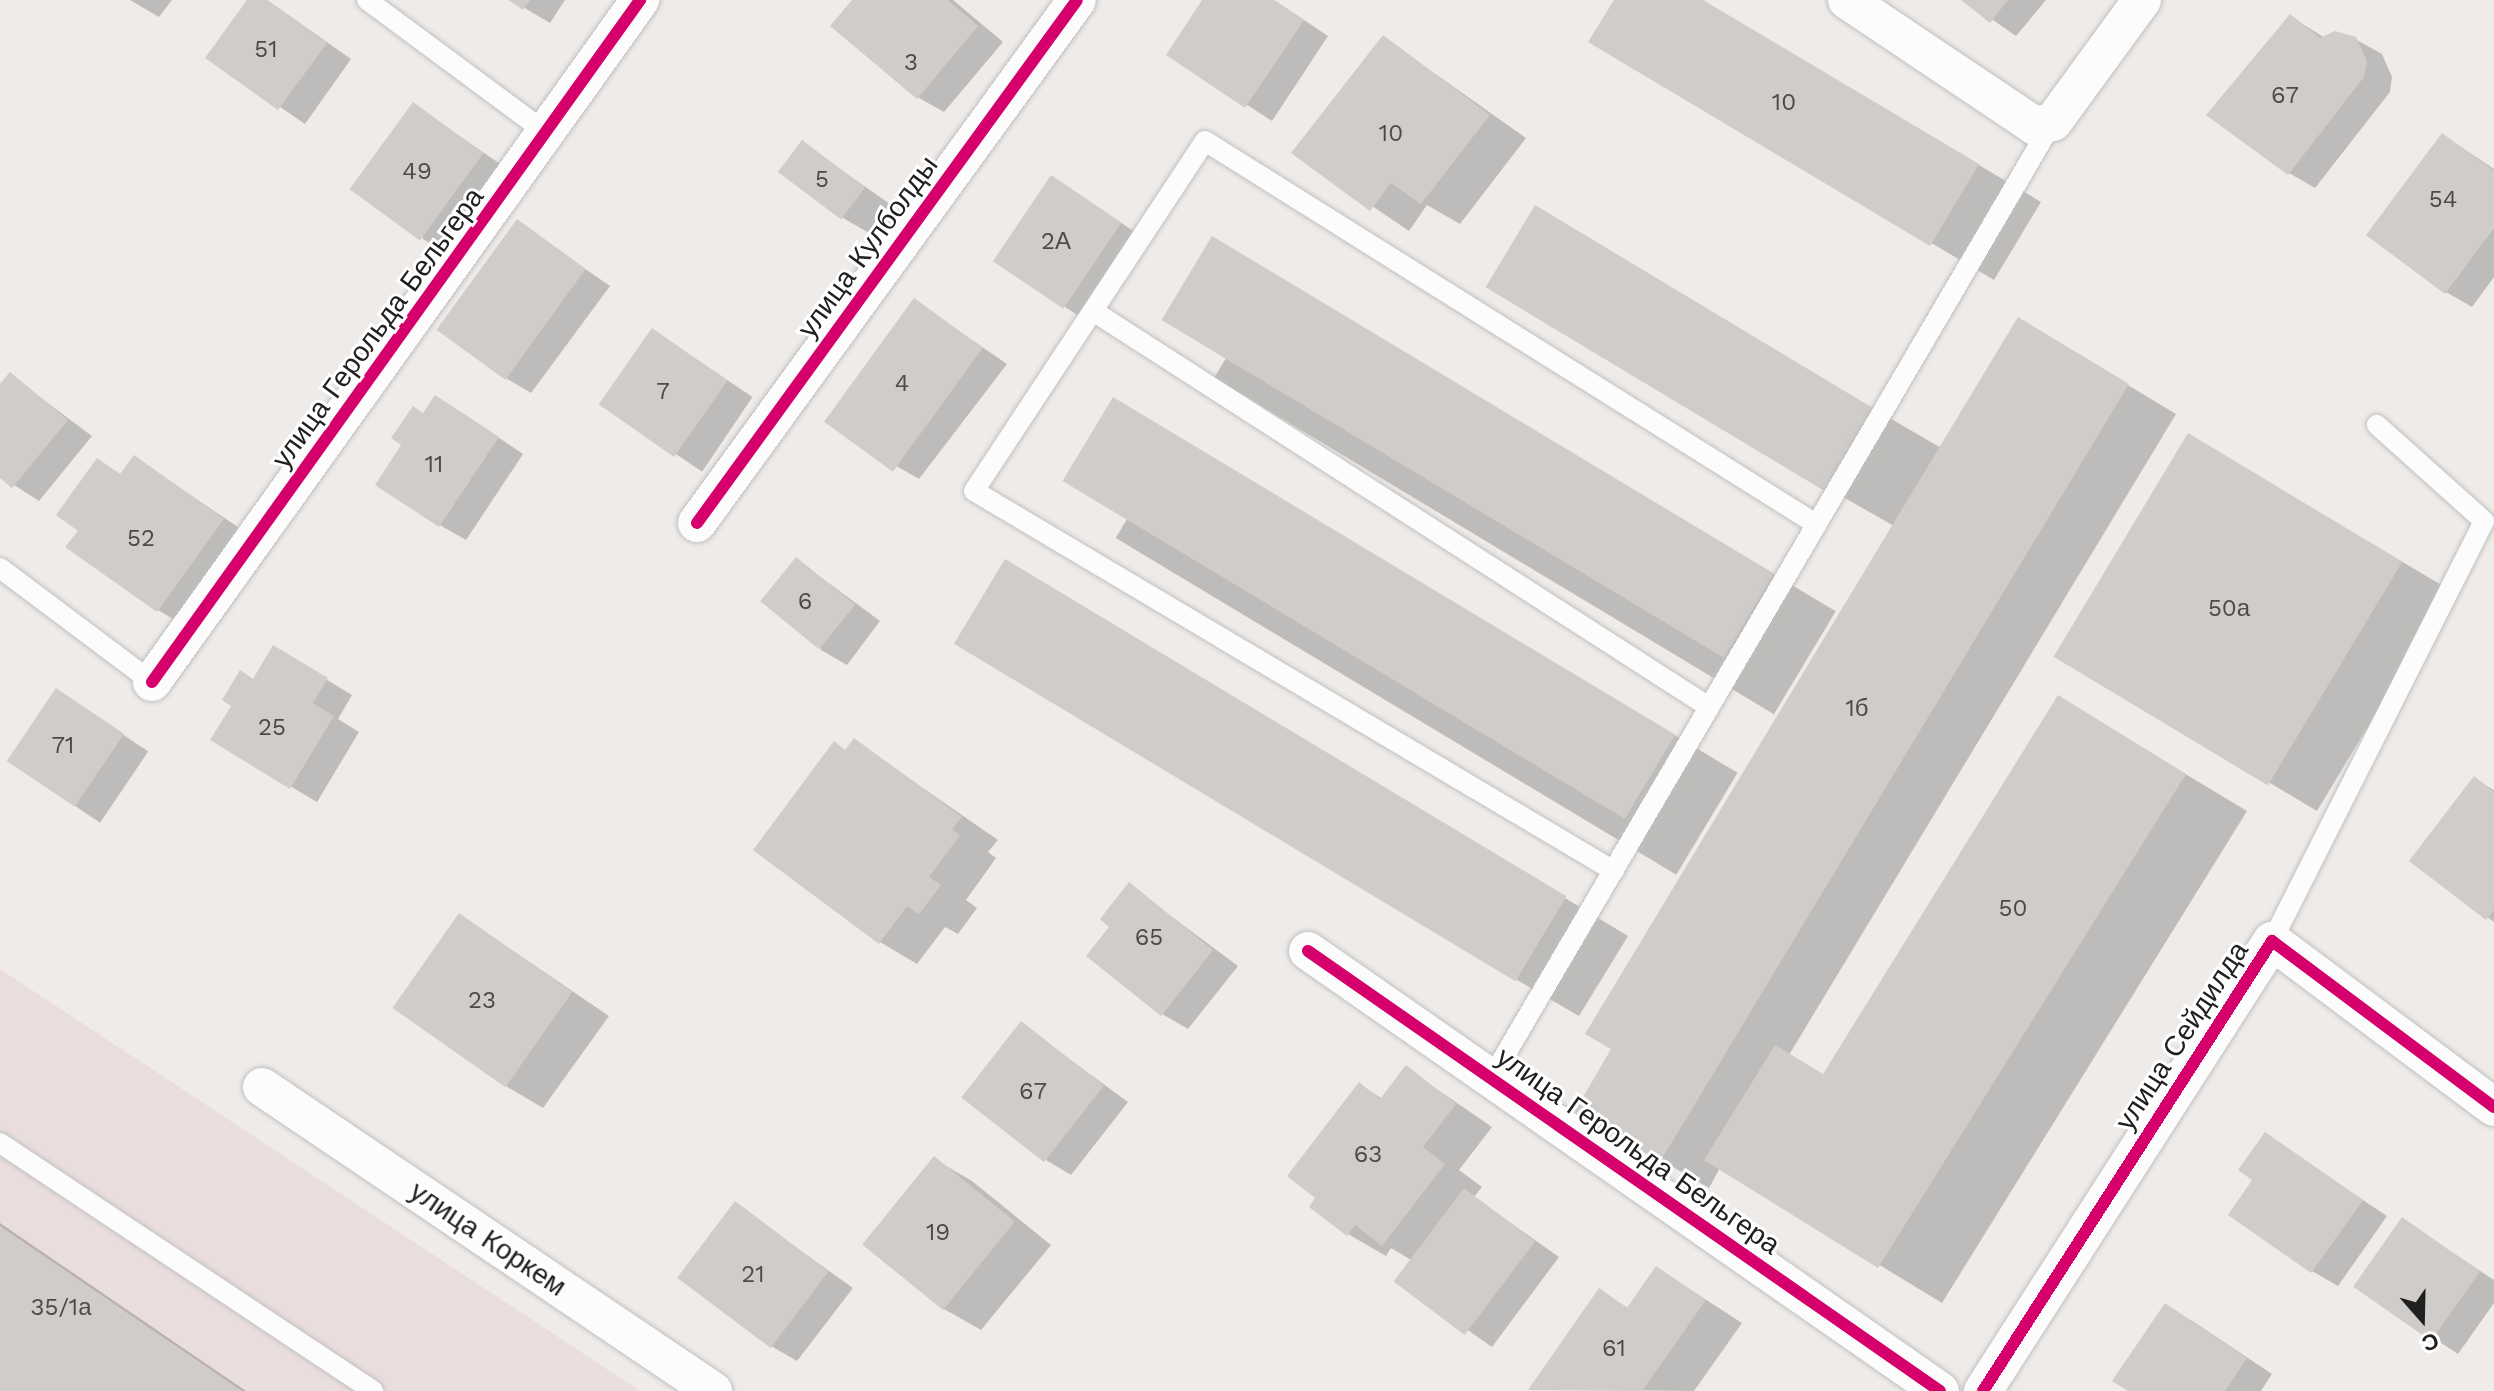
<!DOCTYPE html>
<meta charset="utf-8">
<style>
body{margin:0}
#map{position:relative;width:2494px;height:1391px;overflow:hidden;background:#eeebe9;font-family:"Work Sans",sans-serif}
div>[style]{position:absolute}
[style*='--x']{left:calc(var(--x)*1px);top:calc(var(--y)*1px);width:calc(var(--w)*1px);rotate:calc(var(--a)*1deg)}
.commercial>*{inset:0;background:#eaddde}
.shadow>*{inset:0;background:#0003;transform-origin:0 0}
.building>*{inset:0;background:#cfccca;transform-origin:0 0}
.roads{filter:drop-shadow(0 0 2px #c1c0bf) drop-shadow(0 0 2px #c1c0bf)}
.service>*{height:20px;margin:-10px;padding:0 10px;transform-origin:10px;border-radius:10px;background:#fcfcfc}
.minor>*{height:38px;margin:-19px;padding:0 19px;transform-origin:19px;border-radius:19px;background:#fcfcfc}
.cycleway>*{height:12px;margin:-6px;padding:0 6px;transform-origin:6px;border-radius:6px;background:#d6006c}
span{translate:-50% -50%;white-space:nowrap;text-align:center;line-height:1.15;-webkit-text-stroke:6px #fff;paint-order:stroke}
.number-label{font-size:24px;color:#4c4b4a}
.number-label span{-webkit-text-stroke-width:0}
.street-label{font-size:28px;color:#202020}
.north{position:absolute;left:2382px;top:1279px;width:80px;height:80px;-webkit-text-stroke:6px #fff;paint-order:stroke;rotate:160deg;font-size:22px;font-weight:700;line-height:32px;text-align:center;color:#202020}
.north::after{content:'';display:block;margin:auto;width:28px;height:36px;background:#202020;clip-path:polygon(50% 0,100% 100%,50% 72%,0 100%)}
</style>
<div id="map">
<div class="commercial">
<i style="clip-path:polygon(0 969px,640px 1391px,0 1391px)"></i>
</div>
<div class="shadow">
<i style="clip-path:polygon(130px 0,172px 0,159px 17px)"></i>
<i style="clip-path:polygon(249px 0,267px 0,351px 59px,305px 124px,208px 58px)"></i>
<i style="clip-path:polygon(511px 0,565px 0,550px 23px)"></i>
<i style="clip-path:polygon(855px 0,953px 0,1003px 42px,944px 112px,919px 98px,833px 26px)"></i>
<i style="clip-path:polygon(1204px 0,1274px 0,1328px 36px,1272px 121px,1168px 54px)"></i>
<i style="clip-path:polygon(1616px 0,1701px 0,2041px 202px,1994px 280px,1591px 42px)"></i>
<i style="clip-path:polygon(1964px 0,2046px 0,2016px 36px)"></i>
<i style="clip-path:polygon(2290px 16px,2325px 38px,2355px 39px,2382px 54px,2392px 77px,2390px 92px,2315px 188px,2289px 173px)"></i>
<i style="clip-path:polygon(1383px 37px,1526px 138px,1460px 224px,1427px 205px,1409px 231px,1294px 153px)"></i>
<i style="clip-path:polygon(414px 105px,509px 170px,448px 254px,423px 239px)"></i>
<i style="clip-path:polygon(2443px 135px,2494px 169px,2494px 277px,2472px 307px,2446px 292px)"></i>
<i style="clip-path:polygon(802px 143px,890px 204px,869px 233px,843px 218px)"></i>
<i style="left:1052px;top:178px;width:111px;height:101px;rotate:33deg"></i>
<i style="clip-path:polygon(517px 222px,610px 286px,531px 393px,506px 378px)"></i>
<i style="left:1276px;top:275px;width:653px;height:120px;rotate:31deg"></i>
<i style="clip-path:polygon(915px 301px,1007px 364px,919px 479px,893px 464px)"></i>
<i style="left:653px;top:330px;width:120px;height:90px;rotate:34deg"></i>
<i style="clip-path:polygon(2066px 348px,2176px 414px,1789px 1055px,1824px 1075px,2059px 698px,2247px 811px,1942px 1303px,1720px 1168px,1709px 1188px,1661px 1160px,1614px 1049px,1894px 526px,1829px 489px,1867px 405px,1943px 449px)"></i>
<i style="clip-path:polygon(10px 375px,92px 436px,39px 501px,0 476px,0 387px)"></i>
<i style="clip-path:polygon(461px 412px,523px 454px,466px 540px,440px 525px,424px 415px)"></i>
<i style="left:1177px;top:436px;width:654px;height:119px;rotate:31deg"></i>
<i style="clip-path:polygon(134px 457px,260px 542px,195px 632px,158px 610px,80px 530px,97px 460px,122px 475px)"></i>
<i style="clip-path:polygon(2237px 464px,2450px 590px,2317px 811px,2270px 783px)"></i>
<i style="clip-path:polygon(796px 559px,880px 621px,847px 665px,821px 650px)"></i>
<i style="clip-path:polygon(1068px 598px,1628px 936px,1579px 1016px,1517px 980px)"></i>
<i style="clip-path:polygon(299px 663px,352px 695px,338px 719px,359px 732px,317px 802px,213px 740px,254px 681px)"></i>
<i style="left:57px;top:690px;width:110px;height:86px;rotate:34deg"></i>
<i style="clip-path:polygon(855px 741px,998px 840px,988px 852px,996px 858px,966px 900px,977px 908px,958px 934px,945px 927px,917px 964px,880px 942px,847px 751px)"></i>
<i style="clip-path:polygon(2474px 779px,2494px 790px,2494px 922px,2412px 860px)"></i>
<i style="clip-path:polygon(1129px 885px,1238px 966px,1188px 1029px,1162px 1014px,1112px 926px)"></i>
<i style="clip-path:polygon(460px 915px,609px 1016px,543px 1108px,506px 1086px)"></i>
<i style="clip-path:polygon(1021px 1024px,1128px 1102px,1071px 1175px,1046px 1160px)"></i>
<i style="clip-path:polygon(1406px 1068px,1492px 1127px,1459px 1170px,1482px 1187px,1474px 1197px,1559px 1257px,1492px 1347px,1398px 1281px,1413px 1261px,1391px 1248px,1386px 1256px,1348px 1234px,1359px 1085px,1383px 1099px)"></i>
<i style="clip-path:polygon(2265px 1135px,2387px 1216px,2338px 1286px,2312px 1271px)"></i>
<i style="clip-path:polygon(934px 1159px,972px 1181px,1051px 1245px,981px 1330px,944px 1309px,865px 1244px)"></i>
<i style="clip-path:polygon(735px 1204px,853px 1288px,797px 1361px,771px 1346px)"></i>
<i style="clip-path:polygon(2403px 1220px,2494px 1280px,2494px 1303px,2458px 1354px,2356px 1287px)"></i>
<i style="clip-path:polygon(0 1223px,246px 1391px,0 1391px)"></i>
<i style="clip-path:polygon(1657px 1268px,1742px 1323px,1694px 1391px,1531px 1389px,1599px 1291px,1630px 1309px)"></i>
<i style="clip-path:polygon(2191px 1320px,2272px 1374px,2261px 1391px,2131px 1391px)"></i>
</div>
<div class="building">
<i style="clip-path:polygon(247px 0,267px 0,327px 43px,278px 110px,205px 58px)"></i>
<i style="clip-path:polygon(508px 0,530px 0,523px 10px)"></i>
<i style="clip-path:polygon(852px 0,948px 0,978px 26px,917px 99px,830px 26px)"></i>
<i style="clip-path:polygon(1202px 0,1274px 0,1304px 20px,1245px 108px,1166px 55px)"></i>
<i style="clip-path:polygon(1614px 0,1703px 0,1979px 164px,1930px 246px,1588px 42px)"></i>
<i style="clip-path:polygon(1961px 0,2008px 0,1990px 23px)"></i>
<i style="clip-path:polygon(2290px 14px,2320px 38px,2335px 31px,2356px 37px,2367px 61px,2364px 77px,2288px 175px,2206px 115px)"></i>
<i style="clip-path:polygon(1383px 35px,1490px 115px,1421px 204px,1391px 183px,1370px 211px,1291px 153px)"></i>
<i style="left:413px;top:102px;width:87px;height:108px;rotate:36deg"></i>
<i style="clip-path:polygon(2442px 133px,2494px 171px,2494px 228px,2445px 294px,2366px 235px)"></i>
<i style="left:802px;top:140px;width:79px;height:40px;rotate:37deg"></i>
<i style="left:1051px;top:175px;width:85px;height:104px;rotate:34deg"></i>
<i style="left:1535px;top:205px;width:398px;height:96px;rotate:31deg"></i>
<i style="left:517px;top:219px;width:85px;height:137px;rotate:36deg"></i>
<i style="left:1212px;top:236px;width:656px;height:98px;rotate:31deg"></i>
<i style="left:914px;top:298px;width:85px;height:153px;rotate:36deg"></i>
<i style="clip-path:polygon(2018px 317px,2129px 384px,1660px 1162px,1575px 1111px,1611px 1049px,1585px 1034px)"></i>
<i style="left:652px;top:328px;width:92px;height:93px;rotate:35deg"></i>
<i style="clip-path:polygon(10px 372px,68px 420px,12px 488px,0 478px,0 384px)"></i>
<i style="clip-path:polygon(435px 395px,499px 437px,439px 527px,375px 485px,401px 445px,391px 438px,413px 406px,423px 413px)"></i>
<i style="left:1113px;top:397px;width:656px;height:98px;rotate:31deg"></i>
<i style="left:2188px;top:433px;width:250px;height:261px;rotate:31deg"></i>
<i style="clip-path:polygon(134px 455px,224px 519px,157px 612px,65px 547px,78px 531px,56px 515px,97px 458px,120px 474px)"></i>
<i style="left:796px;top:557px;width:76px;height:57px;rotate:39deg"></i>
<i style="left:1005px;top:559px;width:655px;height:99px;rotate:31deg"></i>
<i style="clip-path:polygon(273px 645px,328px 678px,313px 703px,334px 716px,290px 789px,210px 740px,231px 706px,222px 700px,240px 670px,253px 679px)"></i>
<i style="left:56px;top:688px;width:82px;height:88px;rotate:34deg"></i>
<i style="clip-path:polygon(2058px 695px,2186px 774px,1878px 1268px,1704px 1160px,1775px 1045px,1823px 1074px)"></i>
<i style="clip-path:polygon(854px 738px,962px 817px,952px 829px,960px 835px,929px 877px,941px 885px,919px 914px,907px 906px,879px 944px,753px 850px,834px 741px,845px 750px)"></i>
<i style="clip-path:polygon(2474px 776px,2494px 792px,2494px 910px,2486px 920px,2409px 861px)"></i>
<i style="clip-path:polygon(1129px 882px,1213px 950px,1161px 1016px,1086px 956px,1109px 927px,1100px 919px)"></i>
<i style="left:459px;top:913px;width:138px;height:116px;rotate:35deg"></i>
<i style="left:1021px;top:1021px;width:105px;height:97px;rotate:38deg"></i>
<i style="clip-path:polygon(1406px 1065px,1456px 1104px,1423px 1147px,1445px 1164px,1382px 1246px,1355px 1225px,1347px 1236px,1309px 1207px,1315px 1198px,1287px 1176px,1359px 1082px,1380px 1099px)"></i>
<i style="clip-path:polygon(2265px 1132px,2363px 1200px,2311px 1273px,2228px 1215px,2252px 1180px,2238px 1170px)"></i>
<i style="left:934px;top:1156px;width:104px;height:114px;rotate:39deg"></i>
<i style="left:1464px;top:1188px;width:89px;height:117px;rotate:37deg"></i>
<i style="left:735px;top:1201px;width:117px;height:96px;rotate:37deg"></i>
<i style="left:2402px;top:1217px;width:95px;height:85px;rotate:35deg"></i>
<i style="clip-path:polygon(0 1226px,242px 1391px,0 1391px)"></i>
<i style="clip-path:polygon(1656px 1266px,1706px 1300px,1642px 1391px,1528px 1390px,1599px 1288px,1627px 1308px)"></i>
<i style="clip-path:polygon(2165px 1303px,2247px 1358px,2225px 1391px,2128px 1391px,2112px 1381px)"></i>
</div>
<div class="roads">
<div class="service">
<i style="--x:367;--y:0;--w:224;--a:36.5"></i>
<i style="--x:1093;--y:311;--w:732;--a:32.74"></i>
<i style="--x:0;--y:568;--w:190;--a:36.9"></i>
<i style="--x:1614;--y:871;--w:744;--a:-149.3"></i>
<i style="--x:974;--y:491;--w:419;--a:-56.6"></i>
<i style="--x:1205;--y:141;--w:721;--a:32.08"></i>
<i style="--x:2272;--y:941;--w:470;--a:-63.2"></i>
<i style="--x:2484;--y:521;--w:144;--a:-138.1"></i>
<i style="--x:1491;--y:1079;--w:1108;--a:-59.59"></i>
<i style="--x:0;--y:1143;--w:448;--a:33.6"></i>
</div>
<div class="minor">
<i style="--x:1847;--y:0;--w:226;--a:33.8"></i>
<i style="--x:2035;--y:126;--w:18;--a:-13"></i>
<i style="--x:2053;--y:122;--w:151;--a:-53.9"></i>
<i style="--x:697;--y:523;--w:646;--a:-54"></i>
<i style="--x:152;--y:682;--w:839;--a:-54.41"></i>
<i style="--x:1308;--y:951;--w:770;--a:34.85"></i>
<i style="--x:262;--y:1087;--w:544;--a:33.98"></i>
<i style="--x:1983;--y:1391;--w:535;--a:-57.29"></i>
<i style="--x:2272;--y:941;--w:277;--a:36.8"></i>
</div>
</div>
<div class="cycleway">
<i style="--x:697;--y:523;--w:646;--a:-54"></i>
<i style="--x:152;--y:682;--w:839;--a:-54.41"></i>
<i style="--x:1308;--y:951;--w:770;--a:34.85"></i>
<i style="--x:1983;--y:1391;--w:535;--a:-57.29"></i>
<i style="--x:2272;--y:941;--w:277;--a:36.8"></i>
</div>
<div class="number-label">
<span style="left:266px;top:50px">51</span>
<span style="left:911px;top:63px">3</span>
<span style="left:2285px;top:96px">67</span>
<span style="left:1784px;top:103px">10</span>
<span style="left:1391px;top:134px">10</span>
<span style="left:417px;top:172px">49</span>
<span style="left:822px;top:180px">5</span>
<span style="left:2443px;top:200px">54</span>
<span style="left:1056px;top:242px">2А</span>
<span style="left:902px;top:384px">4</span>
<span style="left:663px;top:392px">7</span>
<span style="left:434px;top:465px">11</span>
<span style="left:141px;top:539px">52</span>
<span style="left:805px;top:602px">6</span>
<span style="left:2229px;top:609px">50а</span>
<span style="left:1857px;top:709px">1б</span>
<span style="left:272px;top:728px">25</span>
<span style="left:63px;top:746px">71</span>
<span style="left:2013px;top:909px">50</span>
<span style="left:1149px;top:938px">65</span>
<span style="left:482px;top:1001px">23</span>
<span style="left:1033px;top:1092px">67</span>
<span style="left:1368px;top:1155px">63</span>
<span style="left:938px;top:1233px">19</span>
<span style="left:753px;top:1275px">21</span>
<span style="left:61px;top:1308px">35/1а</span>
<span style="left:1614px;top:1349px">61</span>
</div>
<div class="street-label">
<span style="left:868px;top:247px;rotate:-54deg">улица Кулболды</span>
<span style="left:378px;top:328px;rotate:-54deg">улица Герольда Бельгера</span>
<span style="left:2182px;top:1036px;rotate:-57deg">улица Сейдилда</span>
<span style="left:1638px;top:1151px;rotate:35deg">улица Герольда Бельгера</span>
<span style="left:488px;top:1239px;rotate:34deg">улица Коркем</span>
</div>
<div class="north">С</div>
</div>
